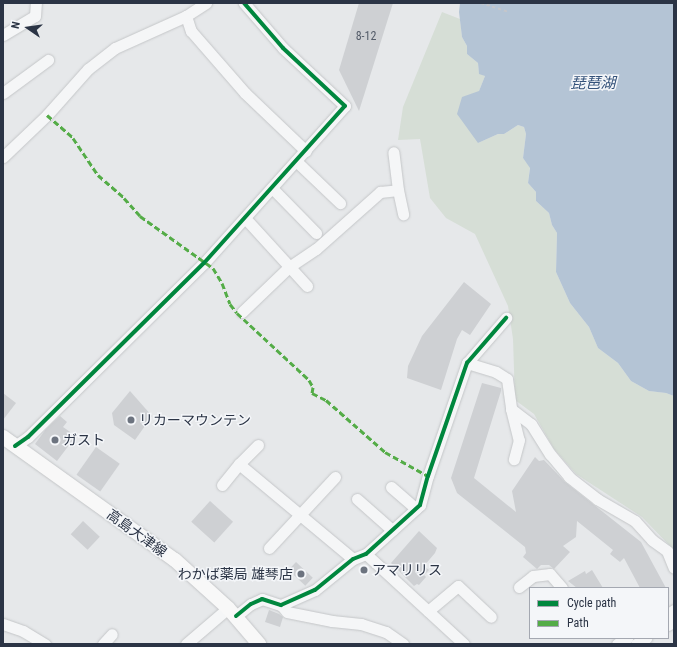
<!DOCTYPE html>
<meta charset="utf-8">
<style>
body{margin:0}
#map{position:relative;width:677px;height:647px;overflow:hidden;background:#e6e8ea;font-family:"Roboto Condensed","Noto Sans JP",sans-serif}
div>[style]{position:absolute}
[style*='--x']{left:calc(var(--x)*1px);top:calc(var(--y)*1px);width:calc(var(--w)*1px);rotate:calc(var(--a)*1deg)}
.green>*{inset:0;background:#d6ded6}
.water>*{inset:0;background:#b4c4d5}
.building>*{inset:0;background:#ced0d3;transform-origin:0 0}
.path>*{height:2px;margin-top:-1px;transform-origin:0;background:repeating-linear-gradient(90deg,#c5c6ca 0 3px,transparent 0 6px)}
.roads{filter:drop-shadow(0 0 1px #c4c6c8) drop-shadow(0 0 1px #c4c6c8)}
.minor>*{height:11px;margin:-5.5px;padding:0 5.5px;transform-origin:5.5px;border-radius:5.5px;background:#f5f6f7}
.major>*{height:14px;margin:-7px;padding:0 7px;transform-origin:7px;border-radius:7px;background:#f8f8f8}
.quiet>*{height:3px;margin-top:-1.5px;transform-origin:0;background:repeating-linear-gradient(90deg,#54ac47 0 6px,transparent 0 9px)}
.cycleway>*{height:4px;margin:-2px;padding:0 2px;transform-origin:2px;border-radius:2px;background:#00873e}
.dots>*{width:11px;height:11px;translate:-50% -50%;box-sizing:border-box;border:2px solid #f4f6f9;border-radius:50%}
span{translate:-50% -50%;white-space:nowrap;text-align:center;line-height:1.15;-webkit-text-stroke:3px #f4f6f9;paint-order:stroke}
.number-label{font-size:12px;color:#545c69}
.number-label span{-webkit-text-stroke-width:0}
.poi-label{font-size:14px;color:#2b3445}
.left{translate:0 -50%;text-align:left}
.right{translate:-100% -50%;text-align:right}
.street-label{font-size:14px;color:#2b3445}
.water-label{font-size:15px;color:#34527a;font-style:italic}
.frame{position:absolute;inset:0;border:4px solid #2b3445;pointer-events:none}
.legend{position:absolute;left:529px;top:587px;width:140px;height:52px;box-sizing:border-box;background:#f4f6f9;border:1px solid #a4a8b1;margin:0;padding:5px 7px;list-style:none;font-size:12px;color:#2b3445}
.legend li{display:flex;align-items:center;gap:8px;height:20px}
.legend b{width:20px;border:1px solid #a4a8b1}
.north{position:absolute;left:8px;top:8px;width:40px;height:40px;-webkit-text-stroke:3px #f4f6f9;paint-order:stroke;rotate:283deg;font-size:11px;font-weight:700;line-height:16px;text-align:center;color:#2b3445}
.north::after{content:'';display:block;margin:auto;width:14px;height:18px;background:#2b3445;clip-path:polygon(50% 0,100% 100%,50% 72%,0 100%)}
</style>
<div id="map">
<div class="green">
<i style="clip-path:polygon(442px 12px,460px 19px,462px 37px,467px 46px,467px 54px,478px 63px,479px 73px,485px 76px,479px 91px,478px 143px,498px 134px,504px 134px,518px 125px,524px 127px,526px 134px,523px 158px,530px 167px,528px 183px,536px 192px,536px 201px,549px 213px,552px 225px,557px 233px,556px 272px,570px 303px,589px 327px,598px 348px,618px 363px,631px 381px,649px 391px,666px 393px,674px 396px,674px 552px,672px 548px,642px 517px,576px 474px,554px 449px,534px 414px,515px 400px,513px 339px,508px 306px,475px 234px,446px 218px,430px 198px,420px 139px,398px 140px,403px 107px)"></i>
</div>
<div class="water">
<i style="clip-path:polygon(460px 3px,674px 3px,674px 396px,666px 393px,649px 391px,631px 381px,618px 363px,598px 348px,589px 327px,570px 303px,556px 272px,557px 233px,552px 225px,549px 213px,536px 201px,536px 192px,528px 183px,530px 168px,523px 158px,526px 134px,524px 127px,518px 125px,504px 134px,498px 134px,478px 143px,457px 114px,462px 97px,479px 91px,485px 76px,479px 74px,478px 63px,467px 54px,467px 46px,462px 37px,459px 12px)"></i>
</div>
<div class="building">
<i style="clip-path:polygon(359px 3px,393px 3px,359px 111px,339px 70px)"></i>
<i style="clip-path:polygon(464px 282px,491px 304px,470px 335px,462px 330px,457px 339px,441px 390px,407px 378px,408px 366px,422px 336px)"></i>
<i style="clip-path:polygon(482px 383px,501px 388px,501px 391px,474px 478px,516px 512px,512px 491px,535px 457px,539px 461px,544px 460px,565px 482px,641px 542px,666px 588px,640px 588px,624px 558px,620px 562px,610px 554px,613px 550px,577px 521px,576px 537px,563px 546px,570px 552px,554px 569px,549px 565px,541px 565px,537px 569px,523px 557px,526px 553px,525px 547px,457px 493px,451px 478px)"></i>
<i style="clip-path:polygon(130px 391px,152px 416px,135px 440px,114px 425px,112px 413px)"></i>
<i style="clip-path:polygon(3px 393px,16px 403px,3px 420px)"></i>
<i style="clip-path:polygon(60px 416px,67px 422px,63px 427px,76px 436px,57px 461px,35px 444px,46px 429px)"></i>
<i style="left:96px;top:447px;width:29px;height:34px;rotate:35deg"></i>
<i style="left:210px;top:501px;width:31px;height:28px;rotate:42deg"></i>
<i style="left:83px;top:521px;width:23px;height:18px;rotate:43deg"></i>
<i style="clip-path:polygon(419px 531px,437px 548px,435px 553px,424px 566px,429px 570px,424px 575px,426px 577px,419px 585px,417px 584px,414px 586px,391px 563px)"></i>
<i style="left:296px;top:562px;width:23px;height:11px;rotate:43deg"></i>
<i style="clip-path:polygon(592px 570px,603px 588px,577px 588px,568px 581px,585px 571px,586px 574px)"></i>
<i style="clip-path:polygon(269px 610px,279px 614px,283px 617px,280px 627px,265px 622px)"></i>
</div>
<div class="path">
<i style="--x:481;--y:3;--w:28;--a:18"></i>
</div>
<div class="roads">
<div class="minor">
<i style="--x:186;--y:16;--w:16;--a:72"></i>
<i style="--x:191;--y:31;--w:82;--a:48.9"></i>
<i style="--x:245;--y:93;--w:84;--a:43.6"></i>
<i style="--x:3;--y:35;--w:37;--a:-31"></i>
<i style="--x:35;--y:16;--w:13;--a:-86"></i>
<i style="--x:3;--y:93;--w:56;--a:-36.3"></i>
<i style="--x:3;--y:157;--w:61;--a:-43.7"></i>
<i style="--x:47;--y:115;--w:62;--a:-48.3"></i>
<i style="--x:88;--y:69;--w:34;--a:-38"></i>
<i style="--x:115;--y:48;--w:78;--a:-24.3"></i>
<i style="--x:186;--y:16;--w:24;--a:-33"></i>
<i style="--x:296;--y:161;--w:61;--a:43.7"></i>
<i style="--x:272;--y:188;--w:63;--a:45.6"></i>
<i style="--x:398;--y:190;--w:25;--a:78"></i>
<i style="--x:245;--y:218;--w:92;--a:47.6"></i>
<i style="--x:242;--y:312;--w:65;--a:-43.8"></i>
<i style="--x:289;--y:267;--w:32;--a:-34"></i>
<i style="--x:316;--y:249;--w:86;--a:-41.7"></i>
<i style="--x:380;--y:192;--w:18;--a:-6"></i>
<i style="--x:398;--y:190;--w:38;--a:-97"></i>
<i style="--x:467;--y:363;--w:30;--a:17"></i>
<i style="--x:496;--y:372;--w:13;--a:32"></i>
<i style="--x:507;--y:379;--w:30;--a:82"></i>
<i style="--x:511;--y:409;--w:32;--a:76"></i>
<i style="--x:519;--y:440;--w:20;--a:105"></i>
<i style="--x:511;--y:409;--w:25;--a:37"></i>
<i style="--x:531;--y:424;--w:36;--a:58"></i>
<i style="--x:550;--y:454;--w:30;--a:50"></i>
<i style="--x:569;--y:477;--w:36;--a:38"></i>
<i style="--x:597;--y:499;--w:44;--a:30.1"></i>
<i style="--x:635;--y:521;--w:25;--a:48"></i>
<i style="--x:652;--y:540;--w:19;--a:36"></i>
<i style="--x:667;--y:551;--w:18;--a:68"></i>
<i style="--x:258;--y:445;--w:27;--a:135"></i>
<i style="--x:239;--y:464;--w:148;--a:39.8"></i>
<i style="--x:15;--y:446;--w:16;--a:-35"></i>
<i style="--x:28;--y:437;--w:247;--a:-44.7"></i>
<i style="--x:204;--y:263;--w:211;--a:-48.1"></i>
<i style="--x:345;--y:106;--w:85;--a:-136.9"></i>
<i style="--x:283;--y:48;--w:60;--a:-130.9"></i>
<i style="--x:222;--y:485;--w:27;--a:-51"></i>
<i style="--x:391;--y:487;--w:33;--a:41"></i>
<i style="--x:357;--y:499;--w:47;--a:41.5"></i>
<i style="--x:269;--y:548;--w:97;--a:-47.1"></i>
<i style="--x:366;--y:554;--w:133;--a:42.6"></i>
<i style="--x:519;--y:587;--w:18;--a:-38"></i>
<i style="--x:533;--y:576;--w:17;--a:-7"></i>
<i style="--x:550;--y:574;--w:18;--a:49"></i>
<i style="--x:281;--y:605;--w:9;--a:49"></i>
<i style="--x:287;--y:612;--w:46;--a:11.3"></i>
<i style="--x:332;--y:621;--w:29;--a:6"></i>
<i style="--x:361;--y:624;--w:26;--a:18"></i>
<i style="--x:386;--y:632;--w:21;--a:35"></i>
<i style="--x:428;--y:611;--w:39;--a:-40"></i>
<i style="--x:458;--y:586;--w:45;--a:43.2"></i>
<i style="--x:668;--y:614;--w:7;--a:-34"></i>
<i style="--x:236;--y:616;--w:19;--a:-39"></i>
<i style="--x:251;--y:604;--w:12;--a:-24"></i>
<i style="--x:262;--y:599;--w:20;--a:18"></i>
<i style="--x:281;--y:605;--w:37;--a:-24"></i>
<i style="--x:315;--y:590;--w:49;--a:-39.2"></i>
<i style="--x:353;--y:559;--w:14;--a:-21"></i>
<i style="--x:366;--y:554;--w:73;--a:-42.2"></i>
<i style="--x:420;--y:505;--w:30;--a:-75"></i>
<i style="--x:428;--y:476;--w:120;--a:-71"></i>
<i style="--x:467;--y:363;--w:60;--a:-49.1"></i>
<i style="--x:3;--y:624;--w:21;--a:19"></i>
<i style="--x:23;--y:631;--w:26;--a:31"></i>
<i style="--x:668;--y:625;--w:7;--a:-34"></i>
<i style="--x:103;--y:644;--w:13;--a:-48"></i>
<i style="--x:186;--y:644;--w:55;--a:-40.6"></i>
<i style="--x:617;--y:644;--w:12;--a:-31"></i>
<i style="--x:636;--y:644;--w:12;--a:-31"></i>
</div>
<div class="major">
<i style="--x:3;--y:437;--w:211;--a:35.6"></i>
<i style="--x:175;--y:560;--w:72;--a:42.2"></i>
<i style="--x:228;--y:608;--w:48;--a:49.3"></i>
</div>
</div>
<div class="quiet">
<i style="--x:47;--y:115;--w:35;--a:41"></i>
<i style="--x:73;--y:138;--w:45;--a:56"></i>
<i style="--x:98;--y:175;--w:35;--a:41"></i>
<i style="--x:124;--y:198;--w:24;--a:48"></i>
<i style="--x:140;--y:216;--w:90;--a:35.5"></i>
<i style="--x:213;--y:268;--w:17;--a:59"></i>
<i style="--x:222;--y:283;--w:22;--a:69"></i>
<i style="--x:230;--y:304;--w:11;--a:52"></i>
<i style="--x:237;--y:313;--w:98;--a:42.9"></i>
<i style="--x:309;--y:380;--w:8;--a:60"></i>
<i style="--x:313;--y:387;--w:6;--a:99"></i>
<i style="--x:312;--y:393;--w:16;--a:27"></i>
<i style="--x:326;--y:400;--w:79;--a:41.4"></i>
<i style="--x:385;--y:452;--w:49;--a:29.2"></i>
</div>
<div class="cycleway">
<i style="--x:15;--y:446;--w:16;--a:-35"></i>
<i style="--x:28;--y:437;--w:247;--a:-44.7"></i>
<i style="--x:204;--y:263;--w:211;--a:-48.1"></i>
<i style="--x:345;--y:106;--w:85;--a:-136.9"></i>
<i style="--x:283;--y:48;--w:60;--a:-130.9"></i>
<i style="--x:236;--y:616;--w:19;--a:-39"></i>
<i style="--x:251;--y:604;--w:12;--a:-24"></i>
<i style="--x:262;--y:599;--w:20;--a:18"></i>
<i style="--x:281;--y:605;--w:37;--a:-24"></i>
<i style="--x:315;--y:590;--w:49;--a:-39.2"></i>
<i style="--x:353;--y:559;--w:14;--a:-21"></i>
<i style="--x:366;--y:554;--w:73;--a:-42.2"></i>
<i style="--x:420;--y:505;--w:30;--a:-75"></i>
<i style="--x:428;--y:476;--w:120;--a:-71"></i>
<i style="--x:467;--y:363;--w:60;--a:-49.1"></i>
</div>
<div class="dots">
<i style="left:131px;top:420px;background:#6c737f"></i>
<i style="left:55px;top:440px;background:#6c737f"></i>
<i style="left:364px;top:570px;background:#6c737f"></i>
<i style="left:301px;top:574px;background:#6c737f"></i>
</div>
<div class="number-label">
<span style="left:366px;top:37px">8-12</span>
</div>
<div class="poi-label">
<span class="left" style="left:139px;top:420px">リカーマウンテン</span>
<span class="left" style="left:63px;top:440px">ガスト</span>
<span class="left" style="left:372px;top:570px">アマリリス</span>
<span class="right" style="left:293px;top:574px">わかば薬局 雄琴店</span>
</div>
<div class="street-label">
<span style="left:137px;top:533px;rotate:36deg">高島大津線</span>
</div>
<div class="water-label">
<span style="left:593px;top:84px">琵琶湖</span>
</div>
<div class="frame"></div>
<ul class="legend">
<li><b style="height:5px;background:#00873e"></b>Cycle path</li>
<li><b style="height:5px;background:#54ac47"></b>Path</li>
</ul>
<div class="north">N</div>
</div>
